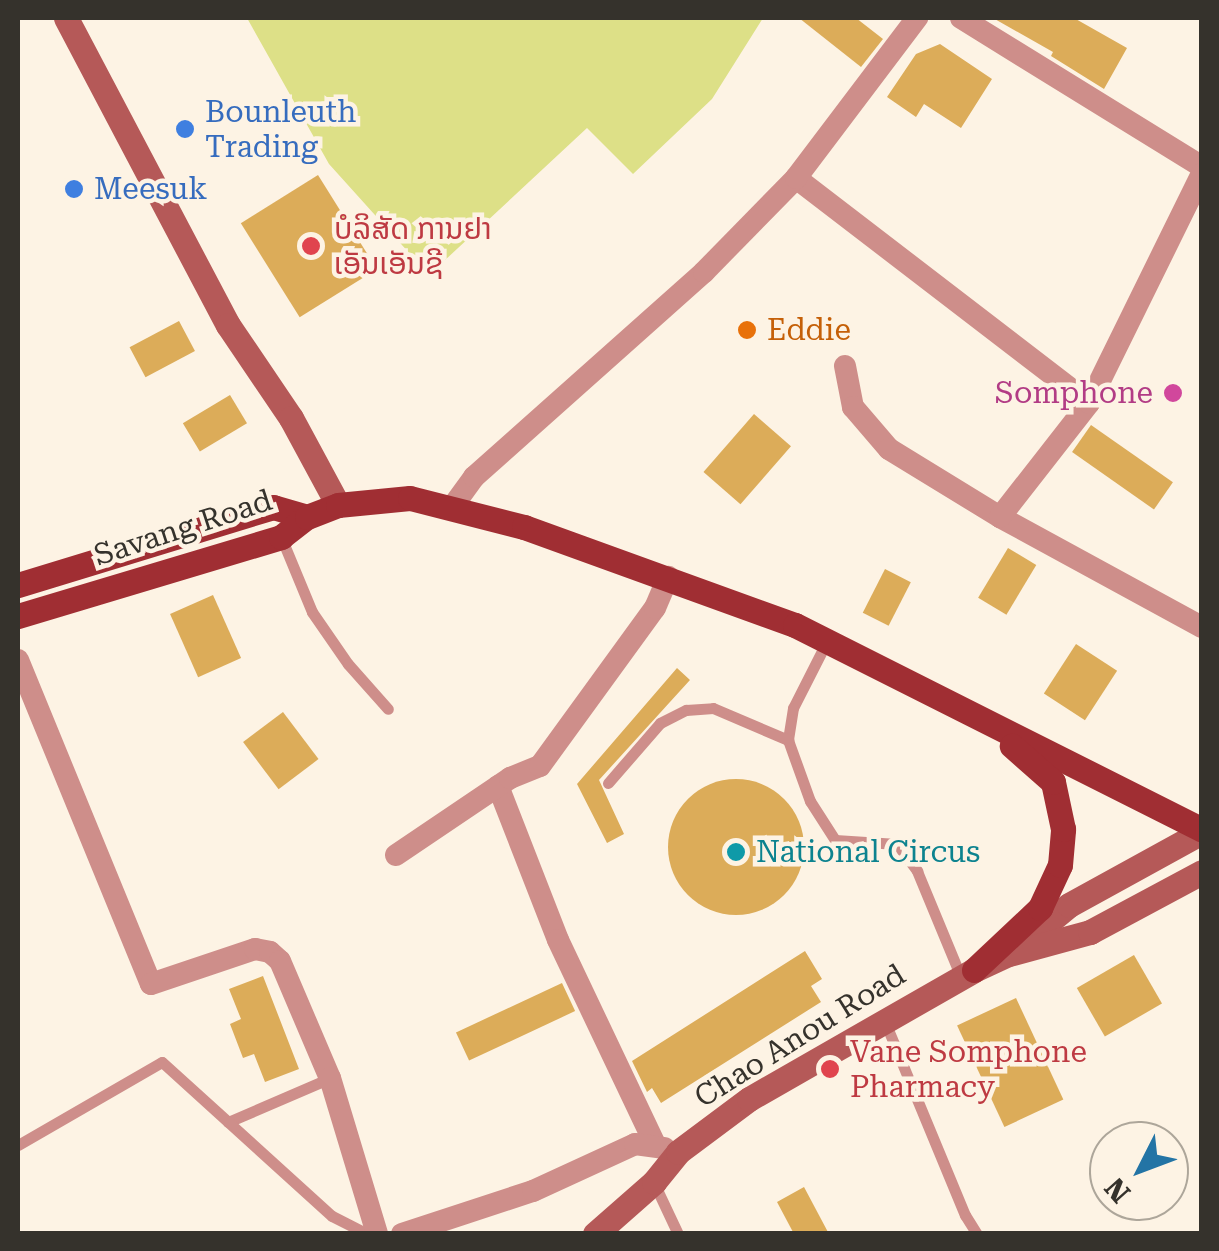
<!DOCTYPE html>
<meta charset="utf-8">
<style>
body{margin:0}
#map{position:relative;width:1219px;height:1251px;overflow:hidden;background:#fdf3e4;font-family:"Roboto Serif","Noto Sans Lao",serif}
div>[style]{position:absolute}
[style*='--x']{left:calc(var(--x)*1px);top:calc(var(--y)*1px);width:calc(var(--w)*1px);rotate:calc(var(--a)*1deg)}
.green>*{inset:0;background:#dde087}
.building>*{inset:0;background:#dcac59;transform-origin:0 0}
.round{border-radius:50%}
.lane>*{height:11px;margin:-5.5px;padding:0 5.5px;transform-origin:5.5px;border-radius:5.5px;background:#ce8e8a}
.street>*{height:22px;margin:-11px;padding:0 11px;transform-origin:11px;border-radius:11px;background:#ce8e8a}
.secondary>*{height:25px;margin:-12.5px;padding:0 12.5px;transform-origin:12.5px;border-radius:12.5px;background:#b55958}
.primary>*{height:25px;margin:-12.5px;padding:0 12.5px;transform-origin:12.5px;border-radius:12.5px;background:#a02e33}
.dots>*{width:28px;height:28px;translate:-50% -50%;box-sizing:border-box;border:5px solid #fdf3e4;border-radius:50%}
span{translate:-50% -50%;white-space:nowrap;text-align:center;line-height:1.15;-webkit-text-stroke:9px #fdf3e4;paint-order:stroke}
.shop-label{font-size:30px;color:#366cbe}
.left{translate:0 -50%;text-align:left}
.health-label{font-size:30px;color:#be3a42}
.food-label{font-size:30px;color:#c56008}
.hotel-label{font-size:30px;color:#b23c85}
.right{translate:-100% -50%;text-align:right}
.street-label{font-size:30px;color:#35322c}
.culture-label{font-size:30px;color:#0d838f}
.frame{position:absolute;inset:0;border:20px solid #35322c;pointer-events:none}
.north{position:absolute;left:1089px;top:1121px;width:100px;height:100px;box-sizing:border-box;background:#fdf3e4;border:2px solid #ada69a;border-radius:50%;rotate:228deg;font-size:28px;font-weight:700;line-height:40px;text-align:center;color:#35322c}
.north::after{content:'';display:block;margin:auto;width:35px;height:45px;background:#2374a5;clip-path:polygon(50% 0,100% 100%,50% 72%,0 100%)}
</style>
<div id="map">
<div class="green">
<i style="clip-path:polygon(247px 18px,763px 18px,712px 99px,633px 174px,587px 128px,429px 275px,329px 164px)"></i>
</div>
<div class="building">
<i style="clip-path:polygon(799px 18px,856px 18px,883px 39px,861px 67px)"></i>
<i style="clip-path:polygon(993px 18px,1074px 18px,1127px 48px,1104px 89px,1051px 56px,1053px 52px)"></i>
<i style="clip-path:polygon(940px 44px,992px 79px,961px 128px,924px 104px,916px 117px,887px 97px,916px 54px)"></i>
<i style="left:318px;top:175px;width:111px;height:91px;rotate:58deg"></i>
<i style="left:179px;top:321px;width:34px;height:56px;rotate:62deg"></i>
<i style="left:230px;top:395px;width:33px;height:55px;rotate:59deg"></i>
<i style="left:754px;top:414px;width:49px;height:77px;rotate:41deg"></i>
<i style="left:1091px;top:425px;width:100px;height:33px;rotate:35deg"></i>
<i style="left:1008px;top:548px;width:33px;height:58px;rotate:31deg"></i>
<i style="left:885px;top:569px;width:29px;height:49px;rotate:27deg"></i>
<i style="left:213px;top:595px;width:69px;height:47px;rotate:66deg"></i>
<i style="left:1076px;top:644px;width:49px;height:59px;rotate:33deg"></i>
<i style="clip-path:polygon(677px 668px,690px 680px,599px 780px,624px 834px,607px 843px,577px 784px)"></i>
<i style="left:283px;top:712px;width:59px;height:50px;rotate:53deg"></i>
<i class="round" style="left:668px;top:779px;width:136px;height:136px"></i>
<i style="clip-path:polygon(805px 951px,822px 979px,811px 986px,821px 1002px,661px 1103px,652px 1088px,647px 1092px,632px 1061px)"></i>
<i style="left:1134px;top:955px;width:56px;height:66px;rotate:60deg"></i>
<i style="clip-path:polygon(263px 976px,299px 1069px,265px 1082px,254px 1054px,243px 1058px,230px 1024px,241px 1019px,229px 989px)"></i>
<i style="left:562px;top:983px;width:31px;height:117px;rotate:65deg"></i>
<i style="left:1016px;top:998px;width:112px;height:65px;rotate:65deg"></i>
<i style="clip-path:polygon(804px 1187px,829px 1234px,794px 1234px,777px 1202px)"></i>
</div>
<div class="lane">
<i style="--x:281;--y:537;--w:81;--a:67.5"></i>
<i style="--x:312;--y:612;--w:63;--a:55.3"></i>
<i style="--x:348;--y:664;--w:60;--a:48.4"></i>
<i style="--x:827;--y:641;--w:75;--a:116.9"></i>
<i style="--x:793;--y:708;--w:32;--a:99"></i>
<i style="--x:788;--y:740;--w:65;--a:70.2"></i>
<i style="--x:810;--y:801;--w:46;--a:57.3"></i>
<i style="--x:835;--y:840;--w:62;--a:3.7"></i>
<i style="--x:897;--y:844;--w:34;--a:53"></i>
<i style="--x:917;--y:871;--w:115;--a:67.5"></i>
<i style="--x:608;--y:783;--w:79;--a:-49.1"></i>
<i style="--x:660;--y:723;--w:29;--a:-27"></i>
<i style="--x:686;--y:710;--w:27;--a:-4"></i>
<i style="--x:713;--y:708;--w:82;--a:23.1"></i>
<i style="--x:885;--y:1022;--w:209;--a:67.5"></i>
<i style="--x:965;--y:1215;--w:22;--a:58"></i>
<i style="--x:228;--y:1122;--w:111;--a:-23.3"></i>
<i style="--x:18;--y:1145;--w:166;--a:-30"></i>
<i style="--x:162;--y:1062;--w:229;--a:42.2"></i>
<i style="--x:332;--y:1216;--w:39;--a:27"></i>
<i style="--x:654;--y:1183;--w:56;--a:64.8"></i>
</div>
<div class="street">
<i style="--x:961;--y:18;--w:283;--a:31.7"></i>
<i style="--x:796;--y:178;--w:369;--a:37.5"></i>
<i style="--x:845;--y:366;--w:42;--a:79"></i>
<i style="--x:853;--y:407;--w:55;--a:49.4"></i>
<i style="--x:889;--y:449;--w:130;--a:31.5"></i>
<i style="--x:1000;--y:517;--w:230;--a:28.6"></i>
<i style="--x:453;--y:506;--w:36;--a:-54"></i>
<i style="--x:474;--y:477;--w:308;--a:-41.7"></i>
<i style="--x:704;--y:272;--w:132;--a:-45.6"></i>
<i style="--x:796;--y:178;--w:201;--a:-52.9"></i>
<i style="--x:1000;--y:517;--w:145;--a:-52"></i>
<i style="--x:1089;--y:403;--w:256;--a:-63.8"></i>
<i style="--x:18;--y:660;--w:350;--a:67.7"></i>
<i style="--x:151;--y:984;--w:110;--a:-18.6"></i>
<i style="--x:255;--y:949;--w:15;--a:11"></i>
<i style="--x:270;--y:952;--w:13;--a:42"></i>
<i style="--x:280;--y:961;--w:127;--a:66.9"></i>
<i style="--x:330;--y:1078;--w:163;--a:73.2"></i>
<i style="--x:498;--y:786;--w:165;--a:68.7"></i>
<i style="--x:558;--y:940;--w:226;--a:64.6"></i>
<i style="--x:396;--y:855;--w:138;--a:-34"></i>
<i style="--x:510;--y:778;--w:32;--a:-22"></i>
<i style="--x:540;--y:766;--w:195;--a:-54"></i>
<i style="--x:655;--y:608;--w:34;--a:-67"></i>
<i style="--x:402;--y:1234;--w:138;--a:-18.2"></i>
<i style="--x:533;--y:1191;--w:112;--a:-24.7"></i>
<i style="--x:635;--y:1144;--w:30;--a:8"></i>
</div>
<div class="secondary">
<i style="--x:66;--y:18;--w:347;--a:62.2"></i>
<i style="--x:228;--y:325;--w:112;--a:55.9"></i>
<i style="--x:291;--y:418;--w:99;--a:61.6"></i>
<i style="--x:1017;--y:948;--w:67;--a:-39.6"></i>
<i style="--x:1069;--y:905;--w:152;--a:-28.8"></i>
<i style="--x:595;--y:1234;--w:79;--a:-41.4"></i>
<i style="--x:654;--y:1182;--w:38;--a:-51"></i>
<i style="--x:678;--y:1152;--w:89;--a:-36.7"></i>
<i style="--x:749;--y:1099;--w:259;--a:-29.8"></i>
<i style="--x:974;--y:970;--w:38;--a:-25"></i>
<i style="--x:1009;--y:954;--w:84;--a:-15.2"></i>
<i style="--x:1090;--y:932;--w:127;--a:-28.2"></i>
</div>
<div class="primary">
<i style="--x:18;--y:585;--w:267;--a:-17"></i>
<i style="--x:273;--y:507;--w:35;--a:16"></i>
<i style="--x:18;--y:616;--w:275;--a:-16.7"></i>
<i style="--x:281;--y:537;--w:33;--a:-38"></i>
<i style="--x:307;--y:517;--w:33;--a:-21"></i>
<i style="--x:338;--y:505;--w:72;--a:-5.6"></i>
<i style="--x:410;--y:498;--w:118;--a:14.3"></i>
<i style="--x:524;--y:527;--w:288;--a:19.9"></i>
<i style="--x:795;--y:625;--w:456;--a:26.7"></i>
<i style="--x:974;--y:970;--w:91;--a:-43.2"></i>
<i style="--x:1040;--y:908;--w:47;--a:-65.1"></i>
<i style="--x:1060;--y:865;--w:36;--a:-85"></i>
<i style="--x:1063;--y:829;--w:48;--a:-102"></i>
<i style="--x:1053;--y:782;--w:55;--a:-138.7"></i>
</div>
<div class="dots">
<i style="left:185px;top:129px;background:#3f7fe0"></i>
<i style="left:74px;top:189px;background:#3f7fe0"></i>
<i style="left:311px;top:246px;background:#e0444e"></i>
<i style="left:747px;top:330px;background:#e8710a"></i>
<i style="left:1173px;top:393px;background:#d1479c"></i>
<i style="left:736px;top:852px;background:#0f9aa8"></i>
<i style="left:830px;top:1069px;background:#e0444e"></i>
</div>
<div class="shop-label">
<span class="left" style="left:205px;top:129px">Bounleuth<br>Trading</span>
<span class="left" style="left:94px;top:189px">Meesuk</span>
</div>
<div class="health-label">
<span class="left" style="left:334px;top:246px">ບໍລິສັດ ການຢາ<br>ເອັນເອັນຊີ</span>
<span class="left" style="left:850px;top:1069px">Vane Somphone<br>Pharmacy</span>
</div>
<div class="food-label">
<span class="left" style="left:767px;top:330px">Eddie</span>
</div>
<div class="hotel-label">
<span class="right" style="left:1153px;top:393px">Somphone</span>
</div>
<div class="street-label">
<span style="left:183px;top:528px;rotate:-18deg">Savang Road</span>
<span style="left:800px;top:1036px;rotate:-32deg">Chao Anou Road</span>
</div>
<div class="culture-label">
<span class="left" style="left:756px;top:852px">National Circus</span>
</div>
<div class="frame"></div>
<div class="north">N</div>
</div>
